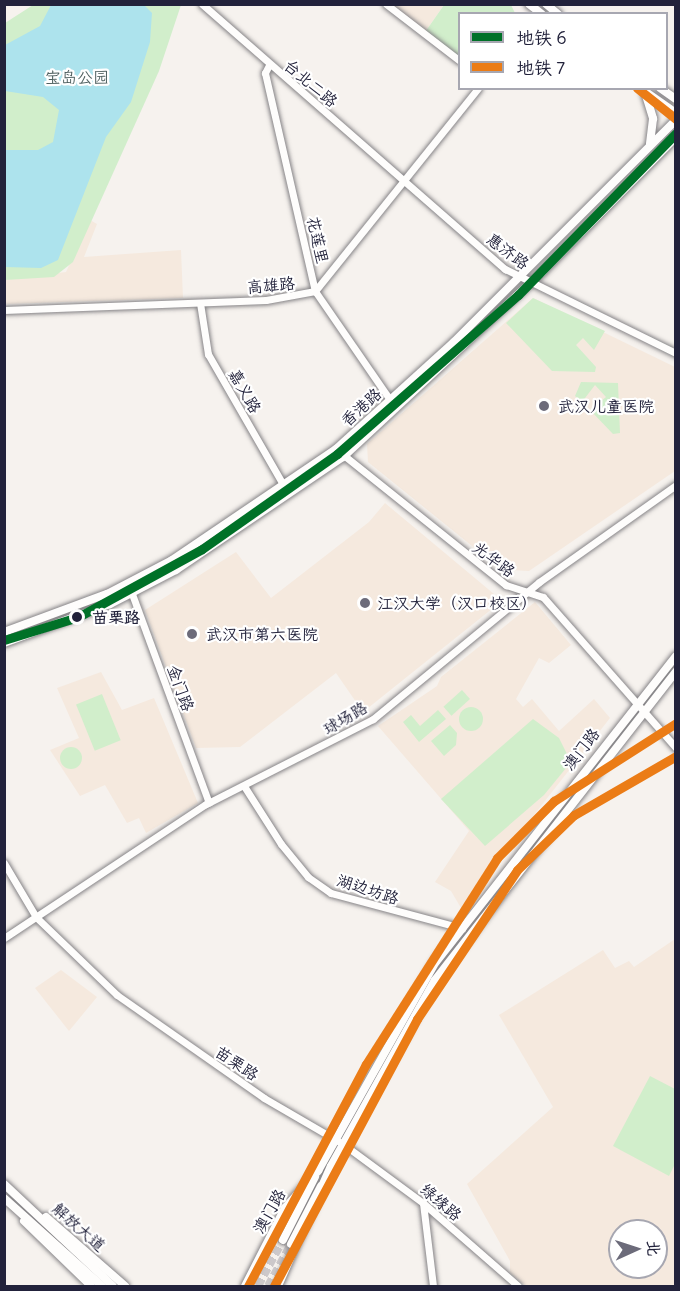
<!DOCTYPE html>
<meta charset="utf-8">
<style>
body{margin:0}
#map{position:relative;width:680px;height:1291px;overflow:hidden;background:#f6f2ee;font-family:Delius,"LXGW WenKai TC",sans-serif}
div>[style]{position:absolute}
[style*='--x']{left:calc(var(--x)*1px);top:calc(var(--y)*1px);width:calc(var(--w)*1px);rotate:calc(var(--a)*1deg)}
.built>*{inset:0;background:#f5e9de}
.green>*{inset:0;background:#d1eecb;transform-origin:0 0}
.round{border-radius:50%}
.water>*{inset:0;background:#ade3ed}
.major-tunnel>*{height:8px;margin-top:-4px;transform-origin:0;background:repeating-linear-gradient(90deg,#ccc8ca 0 8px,transparent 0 12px)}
.roads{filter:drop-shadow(0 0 2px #868487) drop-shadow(0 0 2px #868487)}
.minor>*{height:7px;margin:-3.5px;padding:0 3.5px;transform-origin:3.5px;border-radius:3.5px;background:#fefdfc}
.major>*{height:8px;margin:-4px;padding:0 4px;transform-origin:4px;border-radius:4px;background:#fefdfc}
.metro-1>*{height:9px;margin:-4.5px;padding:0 4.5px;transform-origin:4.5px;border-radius:4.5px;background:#007128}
.metro-2>*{height:9px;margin:-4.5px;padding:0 4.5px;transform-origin:4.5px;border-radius:4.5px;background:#eb7c16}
.dots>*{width:16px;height:16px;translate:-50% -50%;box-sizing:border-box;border:3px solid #fff;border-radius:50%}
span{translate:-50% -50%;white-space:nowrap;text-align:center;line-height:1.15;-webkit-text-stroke:4.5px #fff;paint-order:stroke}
.park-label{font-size:16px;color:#4d5e5e}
.street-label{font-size:16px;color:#22223b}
.poi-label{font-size:16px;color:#22223b}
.left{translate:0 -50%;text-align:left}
.stop-label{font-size:16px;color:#22223b;font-weight:700}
.frame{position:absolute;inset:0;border:6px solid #22223b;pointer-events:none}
.legend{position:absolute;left:458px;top:12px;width:210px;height:78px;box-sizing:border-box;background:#fff;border:2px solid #a7a7b1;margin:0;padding:8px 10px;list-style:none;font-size:18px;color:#22223b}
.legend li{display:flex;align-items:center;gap:12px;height:30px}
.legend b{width:30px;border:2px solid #a7a7b1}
.north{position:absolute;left:608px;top:1219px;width:60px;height:60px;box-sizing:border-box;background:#fff;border:2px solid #a7a7b1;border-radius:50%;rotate:87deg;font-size:16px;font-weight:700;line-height:24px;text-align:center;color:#22223b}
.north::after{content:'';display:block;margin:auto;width:21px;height:27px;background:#6c6b7a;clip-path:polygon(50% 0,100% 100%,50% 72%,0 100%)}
</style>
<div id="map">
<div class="built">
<i style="clip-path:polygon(382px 5px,444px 5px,423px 35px)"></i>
<i style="clip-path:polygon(90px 220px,97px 224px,84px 257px,181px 250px,183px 298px,5px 304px,4px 280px,66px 272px)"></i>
<i style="clip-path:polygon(533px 298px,675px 367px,675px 471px,529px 571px,510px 570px,487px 558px,368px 462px,367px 444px)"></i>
<i style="clip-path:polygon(385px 503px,494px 594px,493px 608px,363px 712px,336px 673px,240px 747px,196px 748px,145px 610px,236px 552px,271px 598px,369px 522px)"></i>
<i style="clip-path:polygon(535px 602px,571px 645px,549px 663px,539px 658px,516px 699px,523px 707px,532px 699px,559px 731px,594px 699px,610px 718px,461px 908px,451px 891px,435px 882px,469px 831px,378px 726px,437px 686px,441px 677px)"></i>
<i style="clip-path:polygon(101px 672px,122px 710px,154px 698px,198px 803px,146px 833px,139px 818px,127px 823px,105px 785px,80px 796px,50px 750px,79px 738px,57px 688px)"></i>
<i style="clip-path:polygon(evenodd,675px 939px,675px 1286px,526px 1286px,510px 1273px,510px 1261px,467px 1184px,553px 1107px,499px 1015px,603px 950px,615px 968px,629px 961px,634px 967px,675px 939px,620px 1231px,656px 1231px,656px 1267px,620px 1267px,620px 1231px)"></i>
<i style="clip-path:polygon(61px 970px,97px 997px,69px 1031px,35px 988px)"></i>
</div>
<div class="green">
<i style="clip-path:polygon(33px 5px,181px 5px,159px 71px,73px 262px,54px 277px,5px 280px,5px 23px)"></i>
<i style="clip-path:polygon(444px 5px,511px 5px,515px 13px,460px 14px,459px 58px,423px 35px)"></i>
<i style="clip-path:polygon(533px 298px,605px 331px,594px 350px,583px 338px,576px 345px,596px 367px,595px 372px,552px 371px,506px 323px)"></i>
<i style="clip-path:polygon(581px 382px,618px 383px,620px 433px,613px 434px,590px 410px,606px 397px,595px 385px,582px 402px,575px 396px)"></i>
<i style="left:462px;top:690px;width:12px;height:25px;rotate:48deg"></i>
<i style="left:102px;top:694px;width:50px;height:28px;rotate:68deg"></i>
<i class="round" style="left:459px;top:707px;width:24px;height:24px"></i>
<i style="clip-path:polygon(438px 710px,446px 719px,419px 742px,403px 722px,411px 715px,420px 726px)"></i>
<i style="clip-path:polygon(533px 719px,559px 738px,571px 762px,544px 795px,485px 846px,441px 799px)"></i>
<i style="clip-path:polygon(450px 725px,457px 733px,456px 745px,444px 756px,431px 741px)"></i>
<i class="round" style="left:60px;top:747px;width:22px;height:22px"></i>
<i style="clip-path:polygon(650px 1076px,675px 1089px,675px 1164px,669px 1176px,613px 1146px)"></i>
</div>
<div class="water">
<i style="clip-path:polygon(51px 5px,144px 5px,152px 13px,150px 42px,131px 102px,106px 137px,58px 260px,41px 268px,5px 267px,5px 150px,38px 150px,53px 142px,59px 110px,43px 97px,5px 91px,5px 45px,40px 26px)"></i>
</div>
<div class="major-tunnel">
<i style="--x:258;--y:1286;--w:52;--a:-61.5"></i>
<i style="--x:268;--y:1286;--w:48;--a:-61.3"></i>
</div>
<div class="roads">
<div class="minor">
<i style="--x:202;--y:4;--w:403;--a:41.2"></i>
<i style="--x:505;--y:269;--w:191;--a:26.2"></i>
<i style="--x:386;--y:4;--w:93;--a:37.6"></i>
<i style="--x:269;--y:65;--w:9;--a:117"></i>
<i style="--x:265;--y:73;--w:224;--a:77.1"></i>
<i style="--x:315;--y:291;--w:134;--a:55.4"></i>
<i style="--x:200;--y:303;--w:52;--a:81.1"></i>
<i style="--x:208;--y:354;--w:152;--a:60.1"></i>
<i style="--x:4;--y:310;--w:262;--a:-2.2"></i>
<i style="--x:266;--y:300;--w:50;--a:-10.4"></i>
<i style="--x:315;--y:291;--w:260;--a:-51.2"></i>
<i style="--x:336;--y:449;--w:218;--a:38.7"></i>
<i style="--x:506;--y:585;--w:39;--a:18"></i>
<i style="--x:543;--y:597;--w:201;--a:48.6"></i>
<i style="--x:128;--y:583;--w:234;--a:69.8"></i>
<i style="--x:244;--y:786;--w:69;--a:57.5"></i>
<i style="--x:281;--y:844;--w:43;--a:50.7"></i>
<i style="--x:308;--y:877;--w:28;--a:35"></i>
<i style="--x:331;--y:893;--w:136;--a:15"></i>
<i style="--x:4;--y:863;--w:63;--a:59.3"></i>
<i style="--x:36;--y:917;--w:112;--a:43.9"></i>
<i style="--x:117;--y:995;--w:179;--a:35"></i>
<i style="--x:264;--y:1098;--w:91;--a:30.2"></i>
<i style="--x:343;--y:1144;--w:99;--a:36.4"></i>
<i style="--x:423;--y:1203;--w:126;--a:41.1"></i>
<i style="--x:4;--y:938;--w:242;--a:-33.6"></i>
<i style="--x:206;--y:804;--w:187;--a:-27"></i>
<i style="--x:373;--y:719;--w:215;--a:-39.5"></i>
<i style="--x:539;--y:582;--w:168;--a:-35.3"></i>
<i style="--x:423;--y:1203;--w:84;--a:83.1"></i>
</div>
<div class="major">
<i style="--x:529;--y:4;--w:16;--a:38"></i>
<i style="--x:546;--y:4;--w:16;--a:40"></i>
<i style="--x:660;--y:88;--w:19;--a:35"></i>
<i style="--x:645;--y:92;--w:28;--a:73"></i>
<i style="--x:653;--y:119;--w:25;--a:97"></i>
<i style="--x:646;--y:92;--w:37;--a:35"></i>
<i style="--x:4;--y:632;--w:110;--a:-20.3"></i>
<i style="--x:107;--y:594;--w:73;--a:-27.6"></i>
<i style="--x:172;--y:560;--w:198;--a:-34.1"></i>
<i style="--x:336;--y:449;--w:159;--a:-42.2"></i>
<i style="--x:454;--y:342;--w:314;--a:-45"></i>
<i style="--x:4;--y:643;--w:113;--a:-20.2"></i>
<i style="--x:110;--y:604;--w:74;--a:-27.3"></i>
<i style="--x:176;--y:570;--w:202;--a:-34.1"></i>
<i style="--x:343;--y:457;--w:272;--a:-42.9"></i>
<i style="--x:542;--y:272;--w:190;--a:-45.2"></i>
<i style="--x:4;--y:1184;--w:149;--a:43.1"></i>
<i style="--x:4;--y:1198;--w:132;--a:41.9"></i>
<i style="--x:46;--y:1217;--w:105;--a:41.1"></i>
<i style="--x:24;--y:1221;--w:93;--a:44.1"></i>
<i style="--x:283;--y:1240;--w:71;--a:-63.1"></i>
<i style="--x:291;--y:1244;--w:65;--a:-62.7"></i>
<i style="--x:245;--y:1286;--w:88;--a:-62.9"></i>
<i style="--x:285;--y:1208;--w:50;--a:-48.3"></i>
<i style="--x:318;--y:1171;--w:240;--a:-60.6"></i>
<i style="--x:436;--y:962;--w:389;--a:-51.9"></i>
<i style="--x:278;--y:1286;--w:131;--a:-66.2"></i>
<i style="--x:331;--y:1166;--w:213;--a:-60.8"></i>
<i style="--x:435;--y:980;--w:392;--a:-52"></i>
</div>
</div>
<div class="metro-1">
<i style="--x:4;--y:640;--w:77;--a:-17.3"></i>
<i style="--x:78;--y:617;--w:141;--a:-28.7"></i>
<i style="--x:202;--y:549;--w:165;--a:-35.1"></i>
<i style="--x:337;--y:454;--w:241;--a:-41.3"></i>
<i style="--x:518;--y:295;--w:226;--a:-45.7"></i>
</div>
<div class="metro-2">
<i style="--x:637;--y:88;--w:50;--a:38.5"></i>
<i style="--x:248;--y:1286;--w:251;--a:-62"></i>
<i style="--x:366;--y:1064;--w:244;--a:-57.5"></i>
<i style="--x:497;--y:858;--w:81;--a:-45"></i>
<i style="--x:554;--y:801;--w:145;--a:-32.6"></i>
<i style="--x:274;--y:1286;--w:303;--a:-61.8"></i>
<i style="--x:417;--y:1019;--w:179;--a:-56.1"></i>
<i style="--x:517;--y:870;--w:79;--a:-44"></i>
<i style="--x:574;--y:815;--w:118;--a:-30"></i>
</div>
<div class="dots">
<i style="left:544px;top:406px;background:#6c6b7a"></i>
<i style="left:365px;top:603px;background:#6c6b7a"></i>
<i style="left:77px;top:617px;background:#22223b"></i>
<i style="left:192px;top:634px;background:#6c6b7a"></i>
</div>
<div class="park-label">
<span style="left:77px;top:77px">宝岛公园</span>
</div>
<div class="street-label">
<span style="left:311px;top:83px;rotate:40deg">台北二路</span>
<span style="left:318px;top:240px;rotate:78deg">花莲里</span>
<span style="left:508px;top:251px;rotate:37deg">惠济路</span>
<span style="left:271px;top:285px;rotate:-5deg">高雄路</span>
<span style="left:245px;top:391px;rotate:60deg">嘉义路</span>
<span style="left:361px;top:407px;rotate:-42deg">香港路</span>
<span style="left:494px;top:559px;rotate:36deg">光华路</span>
<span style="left:181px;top:688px;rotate:70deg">金门路</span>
<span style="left:345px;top:718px;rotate:-31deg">球场路</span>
<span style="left:581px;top:749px;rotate:-52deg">澳门路</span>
<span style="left:368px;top:889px;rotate:18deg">湖边坊路</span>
<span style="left:237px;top:1063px;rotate:34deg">苗栗路</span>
<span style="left:441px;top:1202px;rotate:40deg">绿缘路</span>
<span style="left:269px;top:1211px;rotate:-60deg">澳门路</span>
<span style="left:79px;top:1227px;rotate:41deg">解放大道</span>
</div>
<div class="poi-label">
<span class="left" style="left:558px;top:406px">武汉儿童医院</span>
<span class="left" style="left:377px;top:603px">江汉大学（汉口校区）</span>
<span class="left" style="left:206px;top:634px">武汉市第六医院</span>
</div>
<div class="stop-label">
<span class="left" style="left:92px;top:617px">苗栗路</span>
</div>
<div class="frame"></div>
<ul class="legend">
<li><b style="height:8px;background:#007128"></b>地铁 6</li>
<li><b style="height:8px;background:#eb7c16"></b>地铁 7</li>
</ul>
<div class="north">北</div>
</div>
